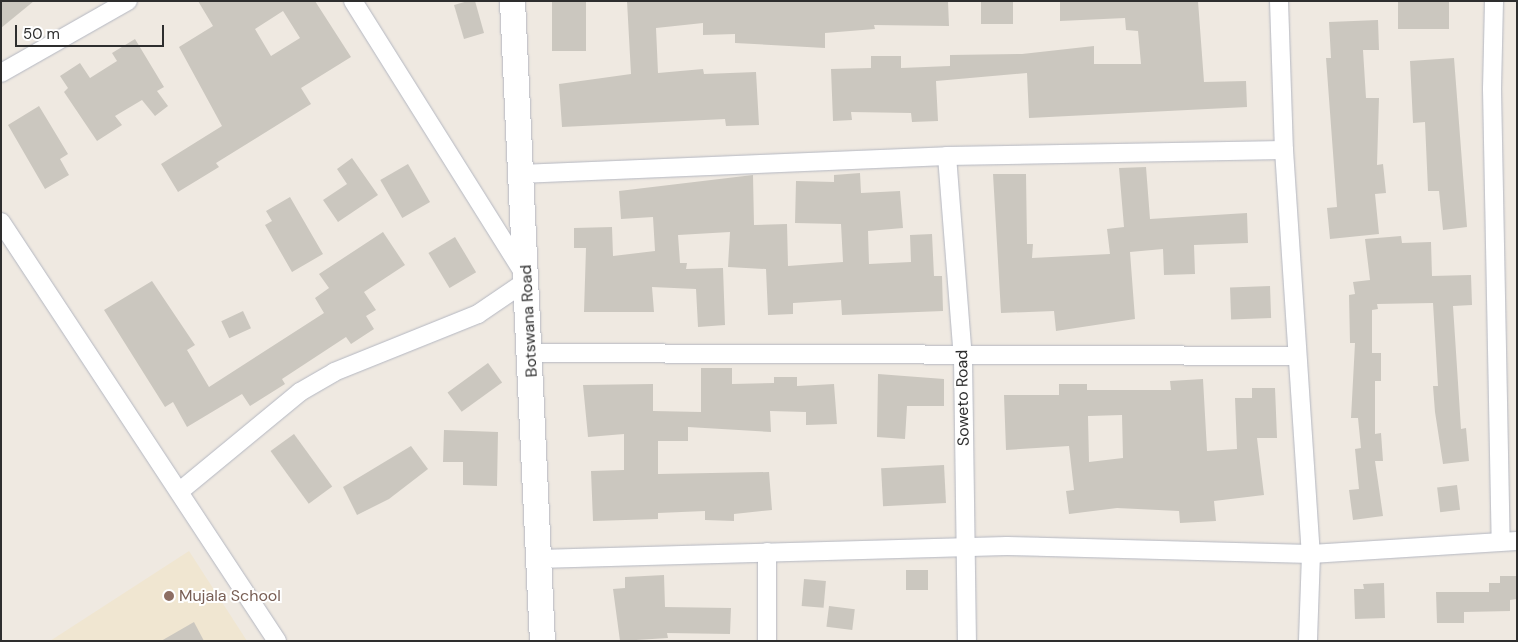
<!DOCTYPE html>
<style>
body{margin:0}
#map{position:relative;width:1518px;height:642px;overflow:hidden;background:#efe9e1;font-family:"DM Sans",sans-serif}
div>[style]{position:absolute}
[style*='--x']{left:calc(var(--x)*1px);top:calc(var(--y)*1px);width:calc(var(--w)*1px);rotate:calc(var(--a)*1deg)}
.education>*{inset:0;background:#f0e6d1}
.building>*{inset:0;background:#cbc7bf;transform-origin:0 0}
.roads{filter:drop-shadow(0 0 1px #b4b7c1) drop-shadow(0 0 1px #b4b7c1)}
.street>*{height:18px;margin:-9px;padding:0 9px;transform-origin:9px;border-radius:9px;background:#fff}
.secondary>*{height:25px;margin:-12.5px;padding:0 12.5px;transform-origin:12.5px;border-radius:12.5px;background:#fff}
.dots>*{width:14px;height:14px;translate:-50% -50%;box-sizing:border-box;border:2px solid #fff;border-radius:50%}
span{translate:-50% -50%;white-space:nowrap;text-align:center;line-height:1.15;-webkit-text-stroke:4px #fff;paint-order:stroke}
.street-label{font-size:16px;color:#2e2e2e}
.education-label{font-size:16px;color:#785e54}
.left{translate:0 -50%;text-align:left}
.frame{position:absolute;inset:0;border:2px solid #2e2e2e;pointer-events:none}
.scale{position:absolute;left:15px;top:25px;width:149px;height:22px;box-sizing:border-box;border:2px solid #2e2e2e;border-top:0;padding-left:6px;font-size:15px;line-height:18px;white-space:nowrap;color:#2e2e2e;-webkit-text-stroke:4px #fff;paint-order:stroke}
</style>
<div id="map">
<div class="education">
<i style="clip-path:polygon(189px 551px,247px 641px,50px 641px)"></i>
</div>
<div class="building">
<i style="clip-path:polygon(1px 1px,34px 1px,1px 28px)"></i>
<i style="clip-path:polygon(evenodd,198px 1px,315px 1px,351px 57px,301px 88px,311px 104px,216px 163px,219px 167px,178px 192px,161px 164px,222px 126px,179px 47px,213px 26px,198px 1px,283px 11px,300px 38px,271px 56px,255px 29px,283px 11px)"></i>
<i style="clip-path:polygon(468px 1px,475px 1px,484px 33px,464px 39px,454px 5px)"></i>
<i style="left:552px;top:1px;width:34px;height:50px"></i>
<i style="clip-path:polygon(627px 1px,948px 1px,949px 26px,874px 25px,875px 29px,825px 33px,825px 48px,735px 43px,735px 34px,703px 35px,703px 23px,656px 28px,658px 73px,703px 69px,704px 74px,756px 72px,759px 125px,726px 126px,725px 119px,562px 127px,559px 84px,631px 74px)"></i>
<i style="left:981px;top:1px;width:32px;height:23px"></i>
<i style="clip-path:polygon(1060px 1px,1198px 1px,1204px 82px,1246px 81px,1247px 107px,1029px 118px,1027px 73px,936px 81px,938px 121px,912px 122px,911px 113px,851px 112px,852px 120px,833px 121px,831px 69px,871px 68px,871px 56px,901px 56px,901px 68px,950px 66px,950px 55px,1022px 54px,1094px 46px,1094px 64px,1141px 64px,1138px 31px,1126px 30px,1125px 18px,1060px 21px)"></i>
<i style="left:1398px;top:1px;width:51px;height:28px"></i>
<i style="clip-path:polygon(1378px 20px,1379px 50px,1363px 50px,1366px 98px,1379px 98px,1377px 165px,1383px 164px,1386px 193px,1375px 194px,1379px 234px,1330px 239px,1327px 208px,1337px 207px,1326px 58px,1331px 58px,1329px 22px)"></i>
<i style="clip-path:polygon(135px 39px,164px 87px,157px 91px,168px 106px,155px 116px,142px 100px,115px 116px,122px 125px,97px 141px,64px 92px,68px 88px,60px 76px,80px 63px,90px 78px,117px 61px,112px 53px)"></i>
<i style="clip-path:polygon(1454px 58px,1467px 227px,1443px 230px,1439px 191px,1428px 191px,1425px 122px,1413px 123px,1410px 61px)"></i>
<i style="clip-path:polygon(39px 106px,68px 154px,60px 159px,69px 175px,45px 189px,8px 125px)"></i>
<i style="clip-path:polygon(352px 158px,378px 195px,338px 222px,323px 200px,347px 184px,337px 169px)"></i>
<i style="left:408px;top:164px;width:44px;height:32px;rotate:60deg"></i>
<i style="clip-path:polygon(1146px 167px,1150px 219px,1247px 213px,1248px 243px,1194px 245px,1195px 274px,1164px 275px,1163px 249px,1130px 252px,1135px 319px,1056px 331px,1054px 311px,1001px 313px,993px 174px,1026px 174px,1027px 244px,1033px 244px,1032px 258px,1110px 254px,1107px 229px,1124px 227px,1119px 168px)"></i>
<i style="clip-path:polygon(860px 173px,861px 193px,900px 191px,903px 228px,868px 231px,869px 264px,911px 262px,910px 235px,932px 234px,934px 276px,942px 276px,943px 311px,842px 315px,841px 300px,793px 303px,793px 314px,768px 315px,766px 269px,728px 267px,730px 232px,678px 235px,680px 263px,687px 263px,686px 269px,723px 268px,725px 325px,698px 327px,696px 289px,652px 287px,654px 312px,584px 312px,586px 248px,574px 248px,574px 228px,612px 227px,613px 256px,655px 251px,653px 217px,621px 219px,619px 191px,753px 175px,754px 225px,787px 224px,788px 266px,843px 262px,841px 224px,795px 223px,796px 181px,834px 182px,834px 175px)"></i>
<i style="clip-path:polygon(290px 197px,323px 254px,292px 272px,265px 225px,272px 221px,266px 211px)"></i>
<i style="clip-path:polygon(383px 232px,405px 265px,364px 292px,376px 310px,366px 316px,374px 329px,351px 344px,346px 337px,282px 379px,285px 384px,250px 406px,242px 394px,187px 427px,173px 402px,165px 407px,104px 310px,152px 281px,195px 345px,187px 350px,209px 387px,324px 313px,315px 298px,329px 288px,319px 274px)"></i>
<i style="clip-path:polygon(1401px 236px,1402px 243px,1431px 242px,1432px 276px,1471px 275px,1472px 305px,1453px 306px,1461px 429px,1466px 428px,1469px 461px,1443px 464px,1435px 412px,1433px 386px,1438px 386px,1433px 303px,1377px 304px,1378px 309px,1372px 310px,1372px 353px,1381px 353px,1381px 381px,1375px 381px,1375px 434px,1381px 433px,1383px 461px,1375px 461px,1383px 516px,1353px 520px,1349px 490px,1359px 489px,1355px 449px,1361px 448px,1358px 418px,1351px 418px,1355px 343px,1350px 343px,1349px 295px,1355px 294px,1353px 282px,1370px 280px,1365px 239px)"></i>
<i style="left:455px;top:237px;width:41px;height:31px;rotate:59deg"></i>
<i style="left:1270px;top:286px;width:32px;height:40px;rotate:88deg"></i>
<i style="left:243px;top:311px;width:19px;height:24px;rotate:65deg"></i>
<i style="left:488px;top:363px;width:24px;height:50px;rotate:54deg"></i>
<i style="clip-path:polygon(701px 368px,732px 368px,732px 384px,774px 383px,774px 377px,797px 377px,797px 386px,834px 384px,837px 424px,806px 425px,806px 412px,770px 411px,771px 432px,688px 427px,688px 441px,658px 441px,658px 474px,769px 472px,772px 510px,734px 514px,734px 521px,705px 520px,705px 511px,658px 513px,658px 519px,593px 521px,591px 471px,624px 470px,624px 434px,588px 437px,583px 385px,653px 384px,653px 411px,701px 412px)"></i>
<i style="clip-path:polygon(878px 374px,944px 379px,944px 406px,907px 406px,905px 439px,877px 437px)"></i>
<i style="clip-path:polygon(evenodd,1203px 379px,1207px 451px,1237px 449px,1235px 398px,1252px 398px,1252px 388px,1275px 388px,1277px 438px,1257px 438px,1264px 495px,1214px 501px,1216px 521px,1180px 523px,1179px 511px,1117px 508px,1069px 514px,1066px 491px,1074px 490px,1069px 446px,1006px 450px,1004px 395px,1059px 395px,1059px 384px,1087px 384px,1087px 390px,1171px 390px,1170px 381px,1203px 379px,1122px 415px,1123px 458px,1089px 462px,1088px 416px,1122px 415px)"></i>
<i style="clip-path:polygon(444px 430px,498px 432px,497px 486px,463px 485px,463px 462px,443px 462px)"></i>
<i style="left:294px;top:434px;width:65px;height:29px;rotate:54deg"></i>
<i style="clip-path:polygon(411px 446px,428px 469px,389px 499px,357px 515px,343px 487px)"></i>
<i style="left:944px;top:465px;width:38px;height:63px;rotate:87deg"></i>
<i style="left:1457px;top:485px;width:25px;height:20px;rotate:83deg"></i>
<i style="left:906px;top:570px;width:22px;height:20px"></i>
<i style="clip-path:polygon(664px 575px,665px 607px,731px 608px,730px 634px,667px 633px,668px 638px,620px 641px,613px 589px,625px 588px,625px 577px)"></i>
<i style="clip-path:polygon(1500px 576px,1517px 576px,1517px 599px,1510px 600px,1510px 611px,1464px 612px,1464px 623px,1437px 623px,1436px 592px,1489px 592px,1489px 583px,1500px 583px)"></i>
<i style="left:804px;top:579px;width:22px;height:27px;rotate:5deg"></i>
<i style="clip-path:polygon(1384px 583px,1385px 618px,1355px 619px,1354px 589px,1364px 589px,1363px 584px)"></i>
<i style="left:829px;top:606px;width:26px;height:21px;rotate:7deg"></i>
<i style="clip-path:polygon(194px 622px,204px 641px,161px 641px)"></i>
</div>
<div class="roads">
<div class="street">
<i style="--x:1279;--y:1;--w:149;--a:88.1"></i>
<i style="--x:1284;--y:150;--w:405;--a:86.2"></i>
<i style="--x:1311;--y:554;--w:87;--a:92"></i>
<i style="--x:1494;--y:1;--w:88;--a:91.3"></i>
<i style="--x:1492;--y:89;--w:452;--a:88.9"></i>
<i style="--x:1;--y:73;--w:146;--a:-29.6"></i>
<i style="--x:947;--y:156;--w:203;--a:85.5"></i>
<i style="--x:963;--y:358;--w:283;--a:89.2"></i>
<i style="--x:520;--y:174;--w:427;--a:-2.4"></i>
<i style="--x:947;--y:156;--w:337;--a:-1"></i>
<i style="--x:1;--y:222;--w:502;--a:56.63"></i>
<i style="--x:532;--y:353;--w:765;--a:0.22"></i>
<i style="--x:180;--y:491;--w:156;--a:-39.5"></i>
<i style="--x:300;--y:392;--w:39;--a:-30"></i>
<i style="--x:334;--y:372;--w:155;--a:-21.9"></i>
<i style="--x:478;--y:314;--w:60;--a:-34.2"></i>
<i style="--x:528;--y:280;--w:329;--a:-122.1"></i>
<i style="--x:767;--y:552;--w:89;--a:90"></i>
<i style="--x:538;--y:559;--w:469;--a:-1.6"></i>
<i style="--x:1007;--y:546;--w:304;--a:1.5"></i>
<i style="--x:1311;--y:554;--w:206;--a:-3.6"></i>
</div>
<div class="secondary">
<i style="--x:512;--y:1;--w:641;--a:87.32"></i>
</div>
</div>
<div class="dots">
<i style="left:169px;top:596px;background:#8d6e63"></i>
</div>
<div class="street-label">
<span style="left:529px;top:321px;rotate:-93deg">Botswana Road</span>
<span style="left:963px;top:398px;rotate:-91deg">Soweto Road</span>
</div>
<div class="education-label">
<span class="left" style="left:179px;top:596px">Mujala School</span>
</div>
<div class="frame"></div>
<div class="scale">50 m</div>
</div>
